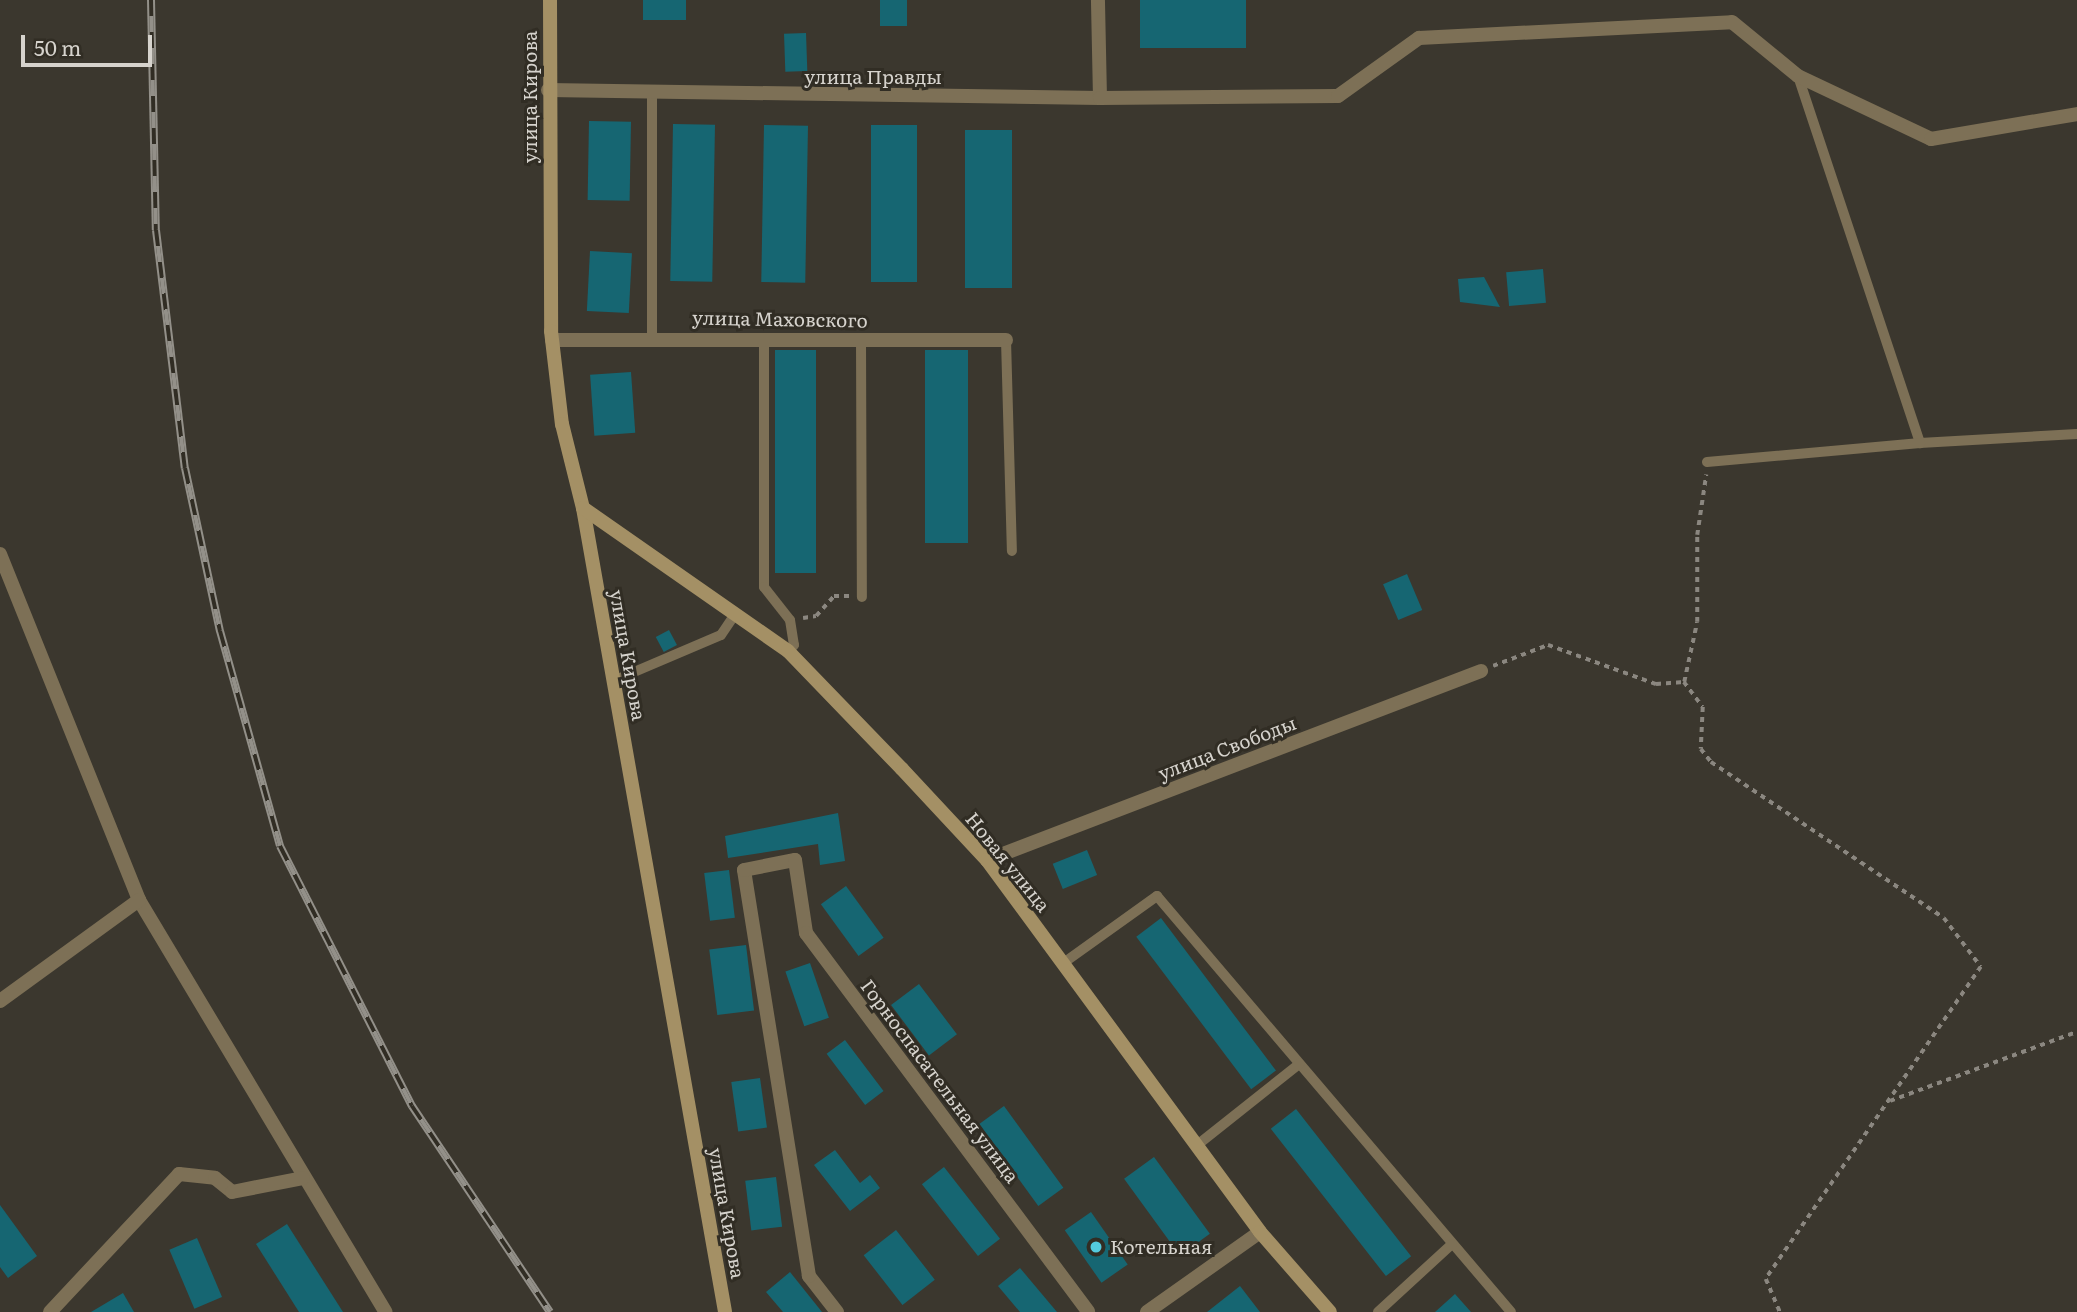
<!DOCTYPE html>
<meta charset="utf-8">
<style>
body{margin:0}
#map{position:relative;width:2077px;height:1312px;overflow:hidden;background:#3b372e;font-family:Literata,serif}
div>[style]{position:absolute}
[style*='--x']{left:calc(var(--x)*1px);top:calc(var(--y)*1px);width:calc(var(--w)*1px);rotate:calc(var(--a)*1deg)}
.building>*{inset:0;background:#166672;transform-origin:0 0}
.path>*{height:3.5px;margin-top:-1.75px;transform-origin:0;background:repeating-linear-gradient(90deg,#8b8780 0 5px,transparent 0 10px)}
.lane>*{height:10px;margin:-5px;padding:0 5px;transform-origin:5px;border-radius:5px;background:#7d7056}
.street>*{height:14px;margin:-7px;padding:0 7px;transform-origin:7px;border-radius:7px;background:#7d7056}
.secondary>*{height:14px;margin:-7px;padding:0 7px;transform-origin:7px;border-radius:7px;background:#a49065}
.rail>*{height:8px;margin-top:-4px;transform-origin:0;background:repeating-linear-gradient(90deg,#312d24 0 16px,#939089 0 32px);box-sizing:border-box;border-block:2px solid #939089}
.dots>*{width:19px;height:19px;translate:-50% -50%;box-sizing:border-box;border:4px solid #312d24;border-radius:50%}
span{translate:-50% -50%;white-space:nowrap;text-align:center;line-height:1.15;-webkit-text-stroke:6px #312d24;paint-order:stroke}
.street-label{font-size:19px;color:#d6d3cd}
.poi-label{font-size:19px;color:#d6d3cd}
.left{translate:0 -50%;text-align:left}
.scale{position:absolute;left:21px;top:35px;width:131px;height:32px;box-sizing:border-box;border:4px solid #d6d3cd;border-top:0;padding-left:9px;font-size:21px;line-height:24px;white-space:nowrap;color:#d6d3cd;-webkit-text-stroke:5px #312d24;paint-order:stroke}
</style>
<div id="map">
<div class="building">
<i style="left:643px;top:0;width:43px;height:20px"></i>
<i style="left:880px;top:0;width:27px;height:26px"></i>
<i style="left:1140px;top:0;width:106px;height:48px"></i>
<i style="left:806px;top:33px;width:38px;height:22px;rotate:88deg"></i>
<i style="left:589px;top:121px;width:42px;height:79px;rotate:1deg"></i>
<i style="left:673px;top:124px;width:42px;height:157px;rotate:1deg"></i>
<i style="left:764px;top:125px;width:44px;height:157px;rotate:1deg"></i>
<i style="left:871px;top:125px;width:46px;height:157px"></i>
<i style="left:965px;top:130px;width:47px;height:158px"></i>
<i style="left:590px;top:251px;width:42px;height:60px;rotate:3deg"></i>
<i style="left:1543px;top:269px;width:34px;height:37px;rotate:85deg"></i>
<i style="clip-path:polygon(1484px 277px,1500px 307px,1460px 302px,1458px 279px)"></i>
<i style="left:775px;top:350px;width:41px;height:223px"></i>
<i style="left:925px;top:350px;width:43px;height:193px"></i>
<i style="left:631px;top:372px;width:61px;height:41px;rotate:86deg"></i>
<i style="left:1407px;top:574px;width:39px;height:26px;rotate:67deg"></i>
<i style="left:669px;top:630px;width:17px;height:15px;rotate:62deg"></i>
<i style="clip-path:polygon(838px 813px,845px 861px,820px 865px,818px 844px,728px 858px,725px 836px)"></i>
<i style="left:1087px;top:850px;width:27px;height:37px;rotate:68deg"></i>
<i style="left:729px;top:870px;width:48px;height:25px;rotate:83deg"></i>
<i style="left:846px;top:886px;width:64px;height:31px;rotate:54deg"></i>
<i style="left:1161px;top:918px;width:191px;height:31px;rotate:53deg"></i>
<i style="left:746px;top:945px;width:66px;height:37px;rotate:83deg"></i>
<i style="left:810px;top:963px;width:58px;height:26px;rotate:71deg"></i>
<i style="left:919px;top:984px;width:63px;height:35px;rotate:53deg"></i>
<i style="left:845px;top:1040px;width:64px;height:23px;rotate:53deg"></i>
<i style="left:760px;top:1078px;width:50px;height:29px;rotate:82deg"></i>
<i style="left:1004px;top:1106px;width:101px;height:31px;rotate:54deg"></i>
<i style="left:1296px;top:1109px;width:187px;height:32px;rotate:52deg"></i>
<i style="clip-path:polygon(835px 1150px,860px 1183px,870px 1175px,880px 1188px,850px 1211px,814px 1165px)"></i>
<i style="left:1154px;top:1157px;width:95px;height:37px;rotate:54deg"></i>
<i style="left:944px;top:1167px;width:91px;height:28px;rotate:52deg"></i>
<i style="left:776px;top:1177px;width:50px;height:31px;rotate:83deg"></i>
<i style="clip-path:polygon(0 1205px,37px 1256px,8px 1278px,0 1267px)"></i>
<i style="left:1091px;top:1212px;width:64px;height:32px;rotate:55deg"></i>
<i style="clip-path:polygon(287px 1224px,343px 1312px,299px 1312px,256px 1244px)"></i>
<i style="left:896px;top:1230px;width:63px;height:41px;rotate:52deg"></i>
<i style="left:197px;top:1238px;width:64px;height:30px;rotate:67deg"></i>
<i style="clip-path:polygon(1020px 1268px,1057px 1312px,1020px 1312px,998px 1286px)"></i>
<i style="clip-path:polygon(790px 1272px,822px 1312px,783px 1312px,766px 1292px)"></i>
<i style="clip-path:polygon(1240px 1286px,1260px 1312px,1207px 1312px)"></i>
<i style="clip-path:polygon(123px 1293px,134px 1312px,91px 1312px)"></i>
<i style="clip-path:polygon(1455px 1294px,1471px 1312px,1435px 1312px)"></i>
</div>
<div class="path">
<i style="--x:803;--y:618;--w:13;--a:-9"></i>
<i style="--x:816;--y:616;--w:27;--a:-48"></i>
<i style="--x:834;--y:596;--w:15;--a:0"></i>
<i style="--x:1493;--y:666;--w:59;--a:-20.9"></i>
<i style="--x:1548;--y:645;--w:115;--a:19.9"></i>
<i style="--x:1656;--y:684;--w:28;--a:-4"></i>
<i style="--x:1684;--y:682;--w:61;--a:-77.8"></i>
<i style="--x:1697;--y:622;--w:87;--a:-90"></i>
<i style="--x:1697;--y:535;--w:61;--a:-81.5"></i>
<i style="--x:1684;--y:682;--w:31;--a:53"></i>
<i style="--x:1703;--y:707;--w:42;--a:92.7"></i>
<i style="--x:1701;--y:749;--w:16;--a:52"></i>
<i style="--x:1711;--y:762;--w:280;--a:33.8"></i>
<i style="--x:1944;--y:918;--w:61;--a:52.9"></i>
<i style="--x:1981;--y:967;--w:379;--a:124.6"></i>
<i style="--x:1766;--y:1279;--w:36;--a:67"></i>
<i style="--x:1890;--y:1101;--w:199;--a:-20.3"></i>
</div>
<div class="lane">
<i style="--x:1798;--y:76;--w:387;--a:71.6"></i>
<i style="--x:1920;--y:443;--w:157;--a:-3.3"></i>
<i style="--x:652;--y:95;--w:242;--a:90"></i>
<i style="--x:764;--y:338;--w:249;--a:90"></i>
<i style="--x:764;--y:587;--w:42;--a:51.8"></i>
<i style="--x:790;--y:620;--w:25;--a:81"></i>
<i style="--x:794;--y:645;--w:8;--a:135"></i>
<i style="--x:861;--y:340;--w:257;--a:89.8"></i>
<i style="--x:1006;--y:340;--w:211;--a:88.4"></i>
<i style="--x:1707;--y:462;--w:214;--a:-5.1"></i>
<i style="--x:613;--y:681;--w:117;--a:-23.1"></i>
<i style="--x:721;--y:635;--w:25;--a:-56"></i>
<i style="--x:1062;--y:964;--w:117;--a:-35.6"></i>
<i style="--x:1157;--y:896;--w:546;--a:49.6"></i>
<i style="--x:1196;--y:1146;--w:132;--a:-38.5"></i>
<i style="--x:1378;--y:1312;--w:100;--a:-42.6"></i>
</div>
<div class="street">
<i style="--x:548;--y:90;--w:552;--a:0.83"></i>
<i style="--x:1100;--y:98;--w:98;--a:-91.2"></i>
<i style="--x:1100;--y:98;--w:238;--a:-0.5"></i>
<i style="--x:1338;--y:96;--w:100;--a:-35.6"></i>
<i style="--x:1419;--y:38;--w:313;--a:-2.9"></i>
<i style="--x:1732;--y:22;--w:85;--a:39.3"></i>
<i style="--x:1798;--y:76;--w:147;--a:25.3"></i>
<i style="--x:1931;--y:139;--w:148;--a:-9.7"></i>
<i style="--x:552;--y:340;--w:454;--a:0"></i>
<i style="--x:0;--y:554;--w:373;--a:68.1"></i>
<i style="--x:139;--y:900;--w:480;--a:59.1"></i>
<i style="--x:987;--y:860;--w:529;--a:-20.94"></i>
<i style="--x:0;--y:1001;--w:172;--a:-36"></i>
<i style="--x:50;--y:1312;--w:189;--a:-46.9"></i>
<i style="--x:179;--y:1174;--w:36;--a:6"></i>
<i style="--x:215;--y:1178;--w:22;--a:39"></i>
<i style="--x:232;--y:1192;--w:72;--a:-11.2"></i>
<i style="--x:837;--y:1312;--w:46;--a:-127.9"></i>
<i style="--x:809;--y:1276;--w:411;--a:-99.1"></i>
<i style="--x:744;--y:870;--w:52;--a:-11.1"></i>
<i style="--x:795;--y:860;--w:74;--a:81.4"></i>
<i style="--x:806;--y:933;--w:472;--a:53.3"></i>
<i style="--x:1147;--y:1312;--w:138;--a:-35.3"></i>
</div>
<div class="secondary">
<i style="--x:550;--y:0;--w:331;--a:89.8"></i>
<i style="--x:551;--y:331;--w:94;--a:83.3"></i>
<i style="--x:562;--y:424;--w:87;--a:76"></i>
<i style="--x:583;--y:508;--w:816;--a:79.98"></i>
<i style="--x:583;--y:508;--w:250;--a:34.9"></i>
<i style="--x:788;--y:651;--w:164;--a:46"></i>
<i style="--x:902;--y:769;--w:125;--a:47"></i>
<i style="--x:987;--y:860;--w:461;--a:53.7"></i>
<i style="--x:1260;--y:1232;--w:106;--a:48.8"></i>
</div>
<div class="rail">
<i style="--x:151;--y:0;--w:230;--a:88.8"></i>
<i style="--x:156;--y:230;--w:240;--a:83.1"></i>
<i style="--x:185;--y:468;--w:167;--a:77.9"></i>
<i style="--x:220;--y:631;--w:223;--a:74.4"></i>
<i style="--x:280;--y:846;--w:292;--a:63.1"></i>
<i style="--x:412;--y:1106;--w:248;--a:56.2"></i>
</div>
<div class="dots">
<i style="left:1096px;top:1247px;background:#54cadd"></i>
</div>
<div class="street-label">
<span style="left:873px;top:77px">улица Правды</span>
<span style="left:530px;top:97px;rotate:-90deg">улица Кирова</span>
<span style="left:780px;top:319px;rotate:1deg">улица Маховского</span>
<span style="left:628px;top:655px;rotate:80deg">улица Кирова</span>
<span style="left:1227px;top:748px;rotate:-21deg">улица Свободы</span>
<span style="left:1008px;top:862px;rotate:51deg">Новая улица</span>
<span style="left:940px;top:1081px;rotate:53deg">Горноспасательная улица</span>
<span style="left:727px;top:1213px;rotate:80deg">улица Кирова</span>
</div>
<div class="poi-label">
<span class="left" style="left:1110px;top:1247px">Котельная</span>
</div>
<div class="scale">50 m</div>
</div>
